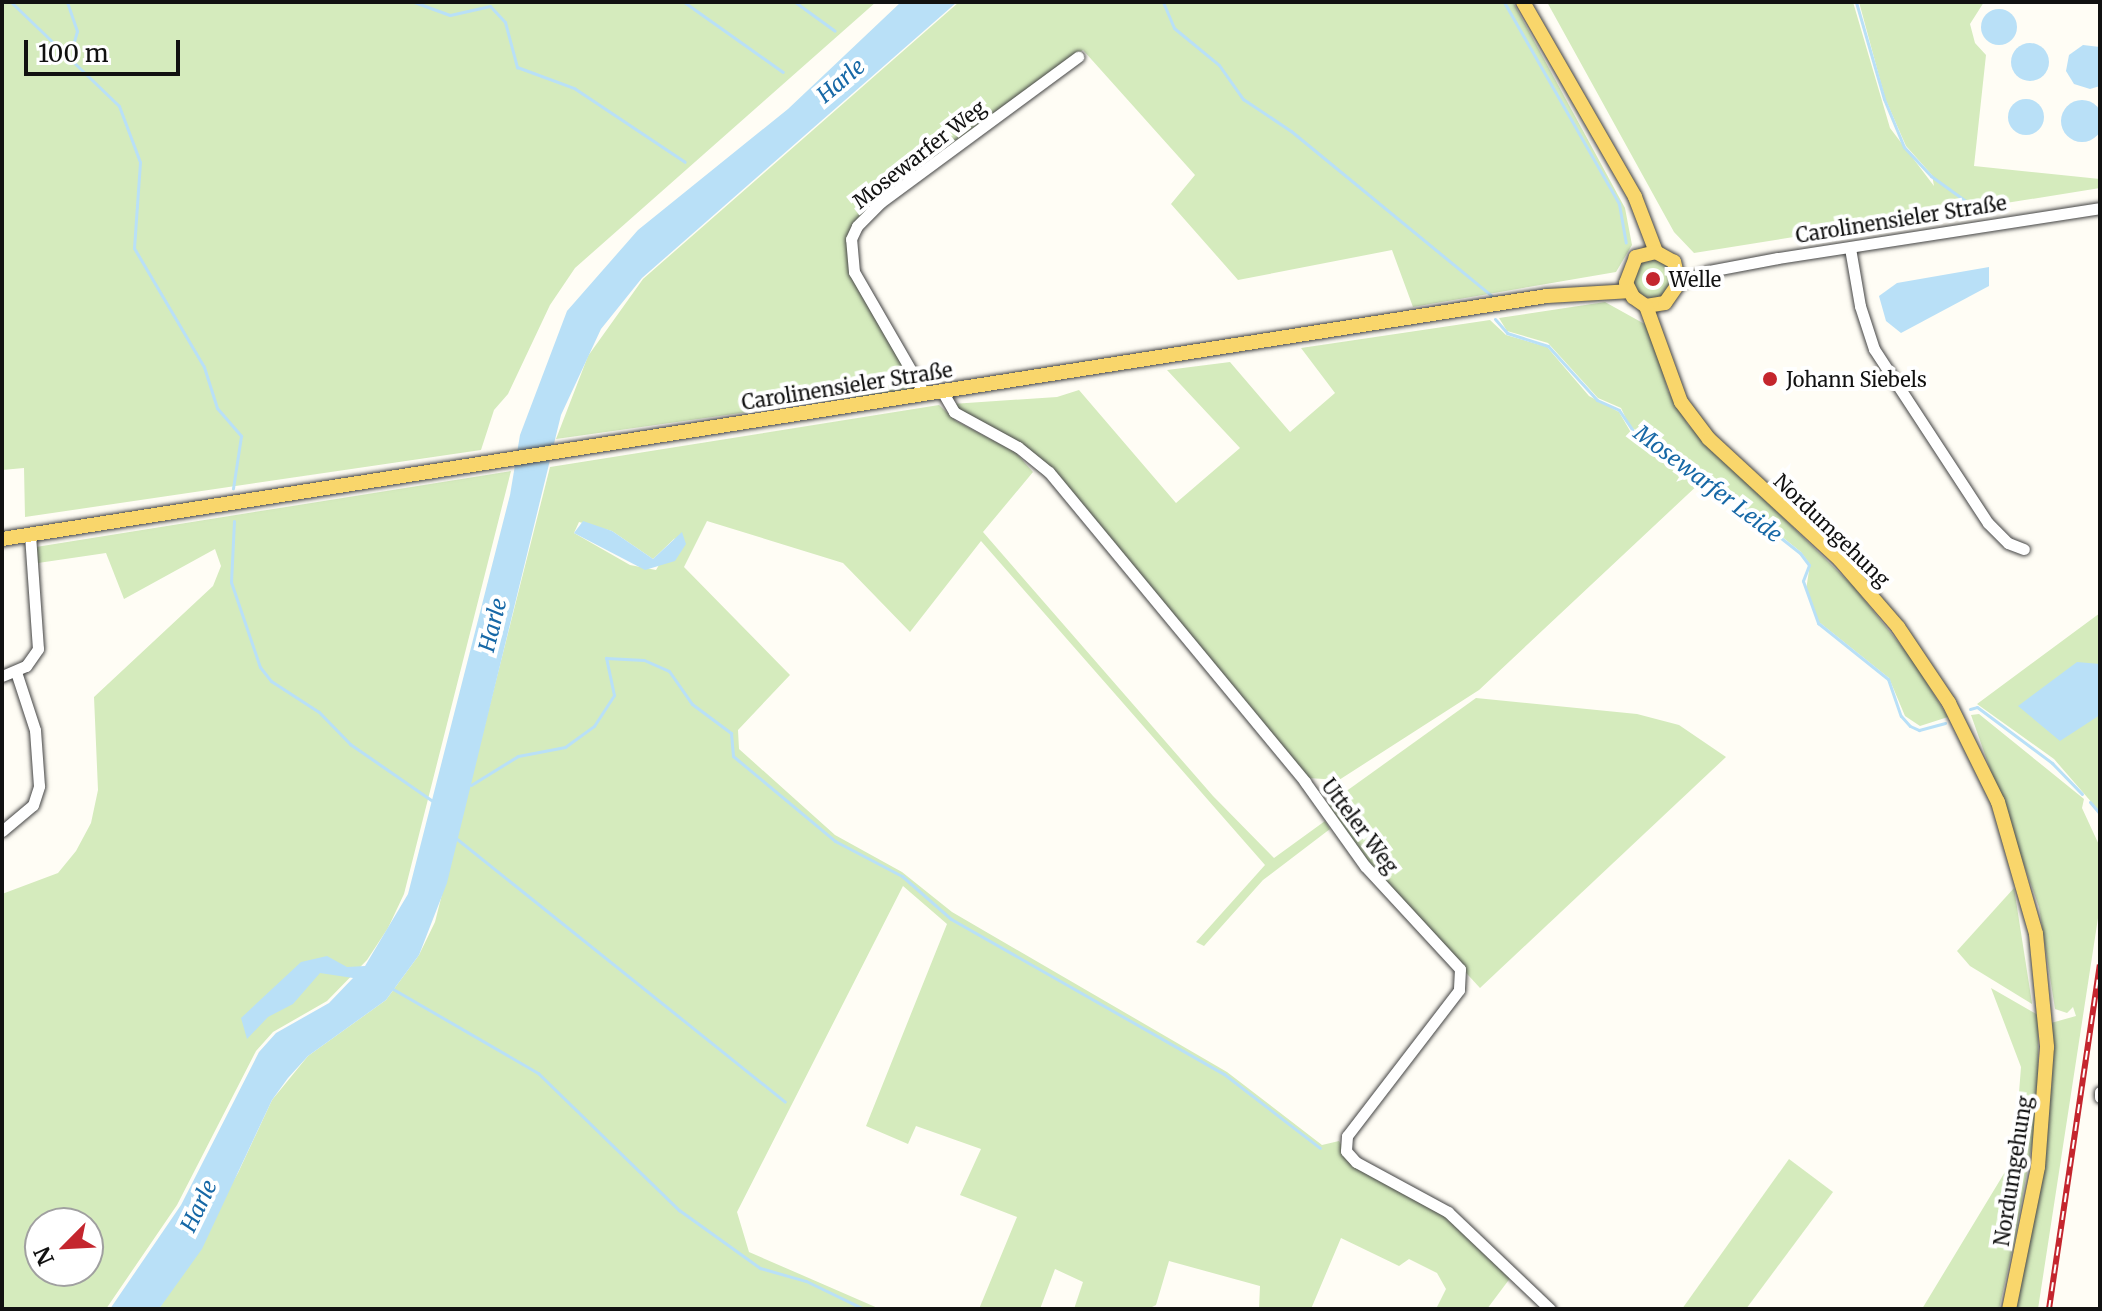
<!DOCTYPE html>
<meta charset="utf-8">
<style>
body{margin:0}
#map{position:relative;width:2102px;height:1311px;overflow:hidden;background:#fffdf5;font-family:Merriweather,serif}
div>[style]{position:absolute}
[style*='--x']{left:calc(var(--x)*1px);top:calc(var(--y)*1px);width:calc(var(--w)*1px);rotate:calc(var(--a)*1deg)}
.green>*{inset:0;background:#d5ebbd}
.round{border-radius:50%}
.water>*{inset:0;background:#b9e0f7}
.stream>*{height:3px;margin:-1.5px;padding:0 1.5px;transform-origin:1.5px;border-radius:1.5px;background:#b9e0f7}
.roads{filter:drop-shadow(0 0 2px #444) drop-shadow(0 0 2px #444)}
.minor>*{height:11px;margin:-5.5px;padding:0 5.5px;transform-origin:5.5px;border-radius:5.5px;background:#fff}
.major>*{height:14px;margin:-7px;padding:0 7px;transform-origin:7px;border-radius:7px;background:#f9d66b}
.rail>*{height:6px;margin-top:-3px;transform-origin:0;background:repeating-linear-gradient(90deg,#fff 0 9px,#c4262e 0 18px);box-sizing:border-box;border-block:2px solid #c4262e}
.dots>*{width:22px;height:22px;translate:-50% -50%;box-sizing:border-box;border:4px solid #fff;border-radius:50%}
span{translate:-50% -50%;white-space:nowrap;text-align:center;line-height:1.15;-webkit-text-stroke:8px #fff;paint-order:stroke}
.street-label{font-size:20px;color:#111}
.poi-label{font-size:20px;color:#111}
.left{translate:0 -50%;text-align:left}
.water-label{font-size:22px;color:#1768a6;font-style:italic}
.frame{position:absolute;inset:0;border:4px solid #111;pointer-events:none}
.north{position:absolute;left:24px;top:1207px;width:80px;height:80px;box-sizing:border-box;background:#fff;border:2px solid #a0a0a0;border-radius:50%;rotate:246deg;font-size:22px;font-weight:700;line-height:32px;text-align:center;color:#111}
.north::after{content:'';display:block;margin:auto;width:28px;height:36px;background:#c4262e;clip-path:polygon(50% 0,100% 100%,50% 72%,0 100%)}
.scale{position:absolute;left:24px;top:40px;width:156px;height:36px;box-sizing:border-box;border:4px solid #111;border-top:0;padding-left:10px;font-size:24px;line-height:28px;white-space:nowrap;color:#111;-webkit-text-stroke:6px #fff;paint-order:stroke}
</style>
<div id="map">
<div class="green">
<i style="clip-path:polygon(2px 2px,876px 2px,575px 268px,550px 305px,508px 394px,494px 410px,481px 450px,25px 517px,24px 468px,2px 470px)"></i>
<i style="clip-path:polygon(959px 2px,1513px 2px,1625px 208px,1632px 245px,1616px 272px,1413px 307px,1392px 250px,1238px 280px,1171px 204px,1195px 175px,1083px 50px,881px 198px,848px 237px,850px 273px,920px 388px,556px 439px,588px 356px,643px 279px)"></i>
<i style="clip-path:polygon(1547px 2px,1853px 2px,1890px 128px,1934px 186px,1932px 175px,1906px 146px,1885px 98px,1859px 2px,1984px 2px,1970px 24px,1975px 43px,1986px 55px,1974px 166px,2100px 179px,2100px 188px,1694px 253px,1674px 232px)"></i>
<i class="round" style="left:1633px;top:260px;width:38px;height:38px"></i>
<i style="clip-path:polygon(1605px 302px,1650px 327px,1668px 391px,1688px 425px,1853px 586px,1911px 658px,1948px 717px,1920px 726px,1905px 716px,1889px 678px,1819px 622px,1806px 590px,1810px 564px,1801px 552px,1676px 452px,1630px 427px,1621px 408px,1598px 398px,1548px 343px,1507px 331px,1499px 318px)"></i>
<i style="clip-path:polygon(1490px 320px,1506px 335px,1547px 347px,1589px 396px,1619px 412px,1633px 436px,1702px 481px,1479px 690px,1339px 780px,1308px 778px,1051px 469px,952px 404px,1057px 397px,1079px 390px,1176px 503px,1240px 448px,1167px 370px,1230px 362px,1290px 432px,1335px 393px,1301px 348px)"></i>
<i style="clip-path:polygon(evenodd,939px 405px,956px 421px,1015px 452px,1033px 472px,983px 532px,1213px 796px,1274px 858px,1325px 821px,1330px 829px,1263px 880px,1204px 946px,1196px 942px,1265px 865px,981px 541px,910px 632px,843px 563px,707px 521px,684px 567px,790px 675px,738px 730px,739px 749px,835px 835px,902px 872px,952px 912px,1227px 1072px,1322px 1145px,1339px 1141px,1353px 1166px,1447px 1216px,1511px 1277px,1487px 1309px,1436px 1309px,1446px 1289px,1437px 1273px,1409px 1259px,1399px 1266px,1341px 1238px,1311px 1309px,1259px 1309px,1260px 1286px,1169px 1261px,1156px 1305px,1148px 1309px,1074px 1309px,1083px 1282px,1055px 1269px,1040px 1309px,979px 1309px,1017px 1217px,960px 1195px,981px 1149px,916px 1126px,908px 1144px,866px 1126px,947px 924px,903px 886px,737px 1212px,749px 1252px,880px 1309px,159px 1309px,238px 1173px,272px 1100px,308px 1056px,386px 1000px,419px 955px,435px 922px,550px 467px,939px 405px,579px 522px,612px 531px,653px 559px,675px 538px,656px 570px,630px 565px,574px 533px,579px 522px)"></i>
<i style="clip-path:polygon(evenodd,511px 471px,404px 894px,388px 928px,367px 960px,327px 1001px,273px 1032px,256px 1051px,177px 1205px,106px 1309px,2px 1309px,2px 894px,58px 873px,76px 851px,91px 823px,98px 790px,94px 697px,213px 586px,221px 566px,215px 549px,124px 599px,106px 553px,38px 563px,36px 547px,511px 471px,40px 1223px,88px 1223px,88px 1271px,40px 1271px,40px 1223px)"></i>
<i style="clip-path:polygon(2100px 613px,2100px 812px,2054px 759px,1977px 704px)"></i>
<i style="clip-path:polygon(1476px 698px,1637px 714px,1679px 725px,1726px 757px,1480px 988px,1381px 880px,1327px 805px)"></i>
<i style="clip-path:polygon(1979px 714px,2084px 799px,2082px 808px,2100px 847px,2100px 905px,2038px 1309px,2014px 1309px,2044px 1166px,2052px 1079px,2051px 1023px,2076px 1016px,2073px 1007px,2067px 1013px,2055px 1009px,2039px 907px,1971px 715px)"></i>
<i style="clip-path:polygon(2014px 888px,2032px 1003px,2032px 1004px,1970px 966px,1957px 951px)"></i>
<i style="clip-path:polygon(1991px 988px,2038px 1015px,2038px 1111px,2016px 1234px,1999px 1309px,1922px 1309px,2014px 1157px,2021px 1067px)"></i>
<i style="clip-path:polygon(1789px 1159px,1833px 1192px,1746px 1309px,1682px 1309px)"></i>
</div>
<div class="water">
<i style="clip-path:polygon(901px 2px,957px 2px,642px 278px,601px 329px,561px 415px,447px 883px,419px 955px,386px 1000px,308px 1056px,288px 1078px,272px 1100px,202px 1249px,159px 1309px,110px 1309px,181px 1205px,259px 1052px,276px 1033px,329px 1003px,353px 978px,320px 973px,293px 1004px,268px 1017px,247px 1039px,241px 1018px,301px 962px,327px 956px,347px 967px,365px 966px,408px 894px,510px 495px,520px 435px,567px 311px,638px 230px,788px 109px)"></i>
<i class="round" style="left:1981px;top:9px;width:36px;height:36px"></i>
<i class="round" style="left:2011px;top:43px;width:38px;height:38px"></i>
<i style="clip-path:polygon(2083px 45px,2100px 47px,2100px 86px,2090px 89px,2074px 84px,2066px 71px,2069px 55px)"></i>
<i class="round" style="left:2008px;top:99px;width:36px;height:36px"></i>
<i class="round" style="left:2061px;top:100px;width:42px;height:42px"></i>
<i style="clip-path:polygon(1989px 267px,1989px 286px,1901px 333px,1886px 321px,1879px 296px,1897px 283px)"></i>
<i style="clip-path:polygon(583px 521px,612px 531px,653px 559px,682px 532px,686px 544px,675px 561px,645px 570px,574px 533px)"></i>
<i style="clip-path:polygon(2077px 662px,2100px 664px,2100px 715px,2060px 741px,2018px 706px)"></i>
</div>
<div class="stream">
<i style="--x:11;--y:2;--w:150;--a:43.9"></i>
<i style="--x:119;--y:106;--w:60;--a:69.4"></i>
<i style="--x:140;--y:162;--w:86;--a:94"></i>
<i style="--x:134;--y:248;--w:138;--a:59.5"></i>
<i style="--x:204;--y:367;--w:43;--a:72.4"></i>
<i style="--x:217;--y:408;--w:37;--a:49"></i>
<i style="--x:241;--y:436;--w:53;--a:98.7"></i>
<i style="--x:67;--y:2;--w:31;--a:71"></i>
<i style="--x:77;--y:31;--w:15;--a:106"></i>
<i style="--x:414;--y:2;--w:38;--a:20"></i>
<i style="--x:450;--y:15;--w:41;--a:-12.7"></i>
<i style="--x:490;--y:6;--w:22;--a:47"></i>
<i style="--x:505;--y:22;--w:47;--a:75.1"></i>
<i style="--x:517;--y:67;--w:61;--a:20.2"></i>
<i style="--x:574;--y:88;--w:133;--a:33.7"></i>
<i style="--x:684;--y:2;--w:121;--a:35.3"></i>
<i style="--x:795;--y:2;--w:49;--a:35.9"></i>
<i style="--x:1163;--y:2;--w:28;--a:67"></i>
<i style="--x:1174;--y:28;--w:58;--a:39.4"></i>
<i style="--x:1219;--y:65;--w:42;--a:54.8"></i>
<i style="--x:1243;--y:99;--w:58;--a:33.7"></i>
<i style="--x:1291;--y:131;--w:261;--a:39.4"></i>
<i style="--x:1504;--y:2;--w:232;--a:60.3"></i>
<i style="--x:1619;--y:204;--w:39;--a:80"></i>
<i style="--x:1856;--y:2;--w:101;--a:73.9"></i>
<i style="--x:1884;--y:99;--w:52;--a:67.4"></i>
<i style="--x:1904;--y:147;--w:40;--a:47"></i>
<i style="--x:1931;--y:176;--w:44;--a:35.8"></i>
<i style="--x:1495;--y:319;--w:18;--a:49"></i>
<i style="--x:1507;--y:333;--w:43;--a:17.6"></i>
<i style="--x:1548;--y:346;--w:73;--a:47.8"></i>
<i style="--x:1597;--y:400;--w:24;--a:24"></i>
<i style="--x:1619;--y:410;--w:30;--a:56"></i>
<i style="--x:1636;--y:435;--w:43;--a:26"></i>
<i style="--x:1675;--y:454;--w:159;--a:38.4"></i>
<i style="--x:1800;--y:553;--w:15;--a:53"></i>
<i style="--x:1809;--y:565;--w:17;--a:111"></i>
<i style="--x:1803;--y:581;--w:45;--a:70.3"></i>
<i style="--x:1818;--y:623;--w:90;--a:38.7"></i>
<i style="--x:1888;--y:679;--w:39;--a:71"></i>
<i style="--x:1901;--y:716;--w:13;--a:48"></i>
<i style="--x:1910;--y:726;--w:10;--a:24"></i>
<i style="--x:1919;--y:730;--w:27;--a:-15"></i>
<i style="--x:234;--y:521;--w:61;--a:92.8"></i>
<i style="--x:231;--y:582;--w:90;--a:71.2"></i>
<i style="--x:260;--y:667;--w:18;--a:52"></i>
<i style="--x:271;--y:681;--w:57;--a:32.9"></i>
<i style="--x:319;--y:712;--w:45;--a:45.9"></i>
<i style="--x:350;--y:744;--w:102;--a:34.6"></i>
<i style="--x:1970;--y:709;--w:7;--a:-16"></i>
<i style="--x:1977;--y:707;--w:94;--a:36.7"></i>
<i style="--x:2052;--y:763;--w:43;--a:45.9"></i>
<i style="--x:471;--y:785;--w:55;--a:-31.7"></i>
<i style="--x:518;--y:756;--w:48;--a:-10.8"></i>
<i style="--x:565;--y:747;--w:36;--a:-36"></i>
<i style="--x:594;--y:726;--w:37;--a:-57"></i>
<i style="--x:614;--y:695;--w:38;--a:-102"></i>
<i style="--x:606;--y:658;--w:38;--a:3"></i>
<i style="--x:644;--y:660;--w:27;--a:24"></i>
<i style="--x:669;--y:671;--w:40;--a:55.1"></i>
<i style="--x:692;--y:704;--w:49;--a:36.6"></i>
<i style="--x:731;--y:733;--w:23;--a:85"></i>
<i style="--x:733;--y:756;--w:133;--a:39.8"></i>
<i style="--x:835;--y:841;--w:76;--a:27.6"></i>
<i style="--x:902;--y:876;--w:65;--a:41.3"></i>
<i style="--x:951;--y:919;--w:314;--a:29.6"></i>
<i style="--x:1224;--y:1074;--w:121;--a:37.6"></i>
<i style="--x:2090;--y:802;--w:16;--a:50"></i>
<i style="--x:457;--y:839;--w:420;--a:38.7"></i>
<i style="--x:393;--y:989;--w:168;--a:30.1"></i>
<i style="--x:538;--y:1073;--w:197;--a:44.2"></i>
<i style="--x:679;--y:1210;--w:100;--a:35.6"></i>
<i style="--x:760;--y:1268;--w:48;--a:15.8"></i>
<i style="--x:806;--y:1281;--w:64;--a:25.8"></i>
</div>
<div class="roads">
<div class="minor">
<i style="--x:1850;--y:248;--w:59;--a:80.2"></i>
<i style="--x:1860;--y:306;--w:45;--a:72"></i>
<i style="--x:1874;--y:349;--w:208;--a:56.8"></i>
<i style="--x:1988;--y:523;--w:28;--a:45"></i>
<i style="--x:2008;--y:543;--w:17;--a:21"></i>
<i style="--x:1679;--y:283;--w:32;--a:-22"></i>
<i style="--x:1709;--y:271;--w:70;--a:-10.7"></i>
<i style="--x:1778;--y:258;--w:326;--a:-8.8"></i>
<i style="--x:942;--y:391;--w:24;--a:60"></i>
<i style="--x:954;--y:412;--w:73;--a:28.7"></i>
<i style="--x:1018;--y:447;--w:40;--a:39"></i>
<i style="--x:1049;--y:472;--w:402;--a:50.4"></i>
<i style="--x:1305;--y:782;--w:103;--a:54.5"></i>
<i style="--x:1365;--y:866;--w:140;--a:47.3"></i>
<i style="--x:1460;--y:969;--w:21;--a:93"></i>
<i style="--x:1459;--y:990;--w:184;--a:127.5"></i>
<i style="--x:1347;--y:1136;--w:15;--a:94"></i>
<i style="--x:1346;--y:1151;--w:15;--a:48"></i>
<i style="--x:1356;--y:1162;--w:105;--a:28.5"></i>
<i style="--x:1448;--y:1212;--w:141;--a:43.6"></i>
<i style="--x:924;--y:393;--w:140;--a:-120"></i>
<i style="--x:854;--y:272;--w:33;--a:-95"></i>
<i style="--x:851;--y:239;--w:14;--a:-65"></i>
<i style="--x:857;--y:226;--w:34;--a:-45"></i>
<i style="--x:881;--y:202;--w:245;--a:-36.4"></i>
<i style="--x:2;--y:676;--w:26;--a:-23"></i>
<i style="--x:26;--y:666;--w:21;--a:-55"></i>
<i style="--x:38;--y:649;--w:115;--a:-94"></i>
<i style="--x:2;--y:831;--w:40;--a:-40"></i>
<i style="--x:33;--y:805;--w:20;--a:-72"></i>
<i style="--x:39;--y:786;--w:56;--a:-94.1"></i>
<i style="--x:35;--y:730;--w:61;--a:-108.1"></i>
<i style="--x:2100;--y:1092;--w:5;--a:90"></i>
</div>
<div class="major">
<i style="--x:1523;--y:2;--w:225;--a:60.1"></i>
<i style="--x:1635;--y:197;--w:59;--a:69.1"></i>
<i style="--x:1646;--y:306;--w:19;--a:-9"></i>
<i style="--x:1665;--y:303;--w:24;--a:-55"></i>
<i style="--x:1679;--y:283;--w:22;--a:-103"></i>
<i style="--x:1674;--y:262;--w:21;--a:-151"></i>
<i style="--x:1656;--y:252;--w:21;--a:166"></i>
<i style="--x:1636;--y:257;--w:28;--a:111"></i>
<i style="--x:1626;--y:283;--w:16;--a:63"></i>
<i style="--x:1633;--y:297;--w:16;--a:35"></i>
<i style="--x:1646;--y:306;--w:102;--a:70"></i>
<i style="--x:1681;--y:402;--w:46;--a:52.9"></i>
<i style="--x:1709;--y:439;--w:178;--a:42.7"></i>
<i style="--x:1840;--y:560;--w:89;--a:49.1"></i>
<i style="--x:1898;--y:627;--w:92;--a:56.1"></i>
<i style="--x:1949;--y:703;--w:110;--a:63.7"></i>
<i style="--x:1998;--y:802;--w:137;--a:73.9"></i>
<i style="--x:2036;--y:934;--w:114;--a:84.4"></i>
<i style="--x:2047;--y:1047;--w:120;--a:94.3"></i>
<i style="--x:2038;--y:1167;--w:145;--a:101.5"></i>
<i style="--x:2;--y:539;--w:1563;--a:-8.94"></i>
<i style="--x:1546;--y:296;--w:83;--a:-3.4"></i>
</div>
</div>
<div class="rail">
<i style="--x:2049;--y:1309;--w:348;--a:-81.6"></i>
</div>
<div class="dots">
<i style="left:1653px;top:279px;background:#c4262e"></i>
<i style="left:1770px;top:379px;background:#c4262e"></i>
</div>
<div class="street-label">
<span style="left:919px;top:154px;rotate:-38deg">Mosewarfer Weg</span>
<span style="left:1901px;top:219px;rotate:-9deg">Carolinensieler Straße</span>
<span style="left:847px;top:386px;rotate:-9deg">Carolinensieler Straße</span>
<span style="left:1832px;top:530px;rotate:44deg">Nordumgehung</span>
<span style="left:1360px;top:826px;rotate:53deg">Utteler Weg</span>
<span style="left:2013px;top:1171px;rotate:-81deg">Nordumgehung</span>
</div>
<div class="poi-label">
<span class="left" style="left:1669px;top:279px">Welle</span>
<span class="left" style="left:1786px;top:379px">Johann Siebels</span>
</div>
<div class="water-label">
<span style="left:841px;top:81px;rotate:-40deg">Harle</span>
<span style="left:1708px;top:484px;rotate:37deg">Mosewarfer Leide</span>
<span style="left:493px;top:625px;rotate:-76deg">Harle</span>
<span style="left:199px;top:1206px;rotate:-64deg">Harle</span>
</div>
<div class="frame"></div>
<div class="north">N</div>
<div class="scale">100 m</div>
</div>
